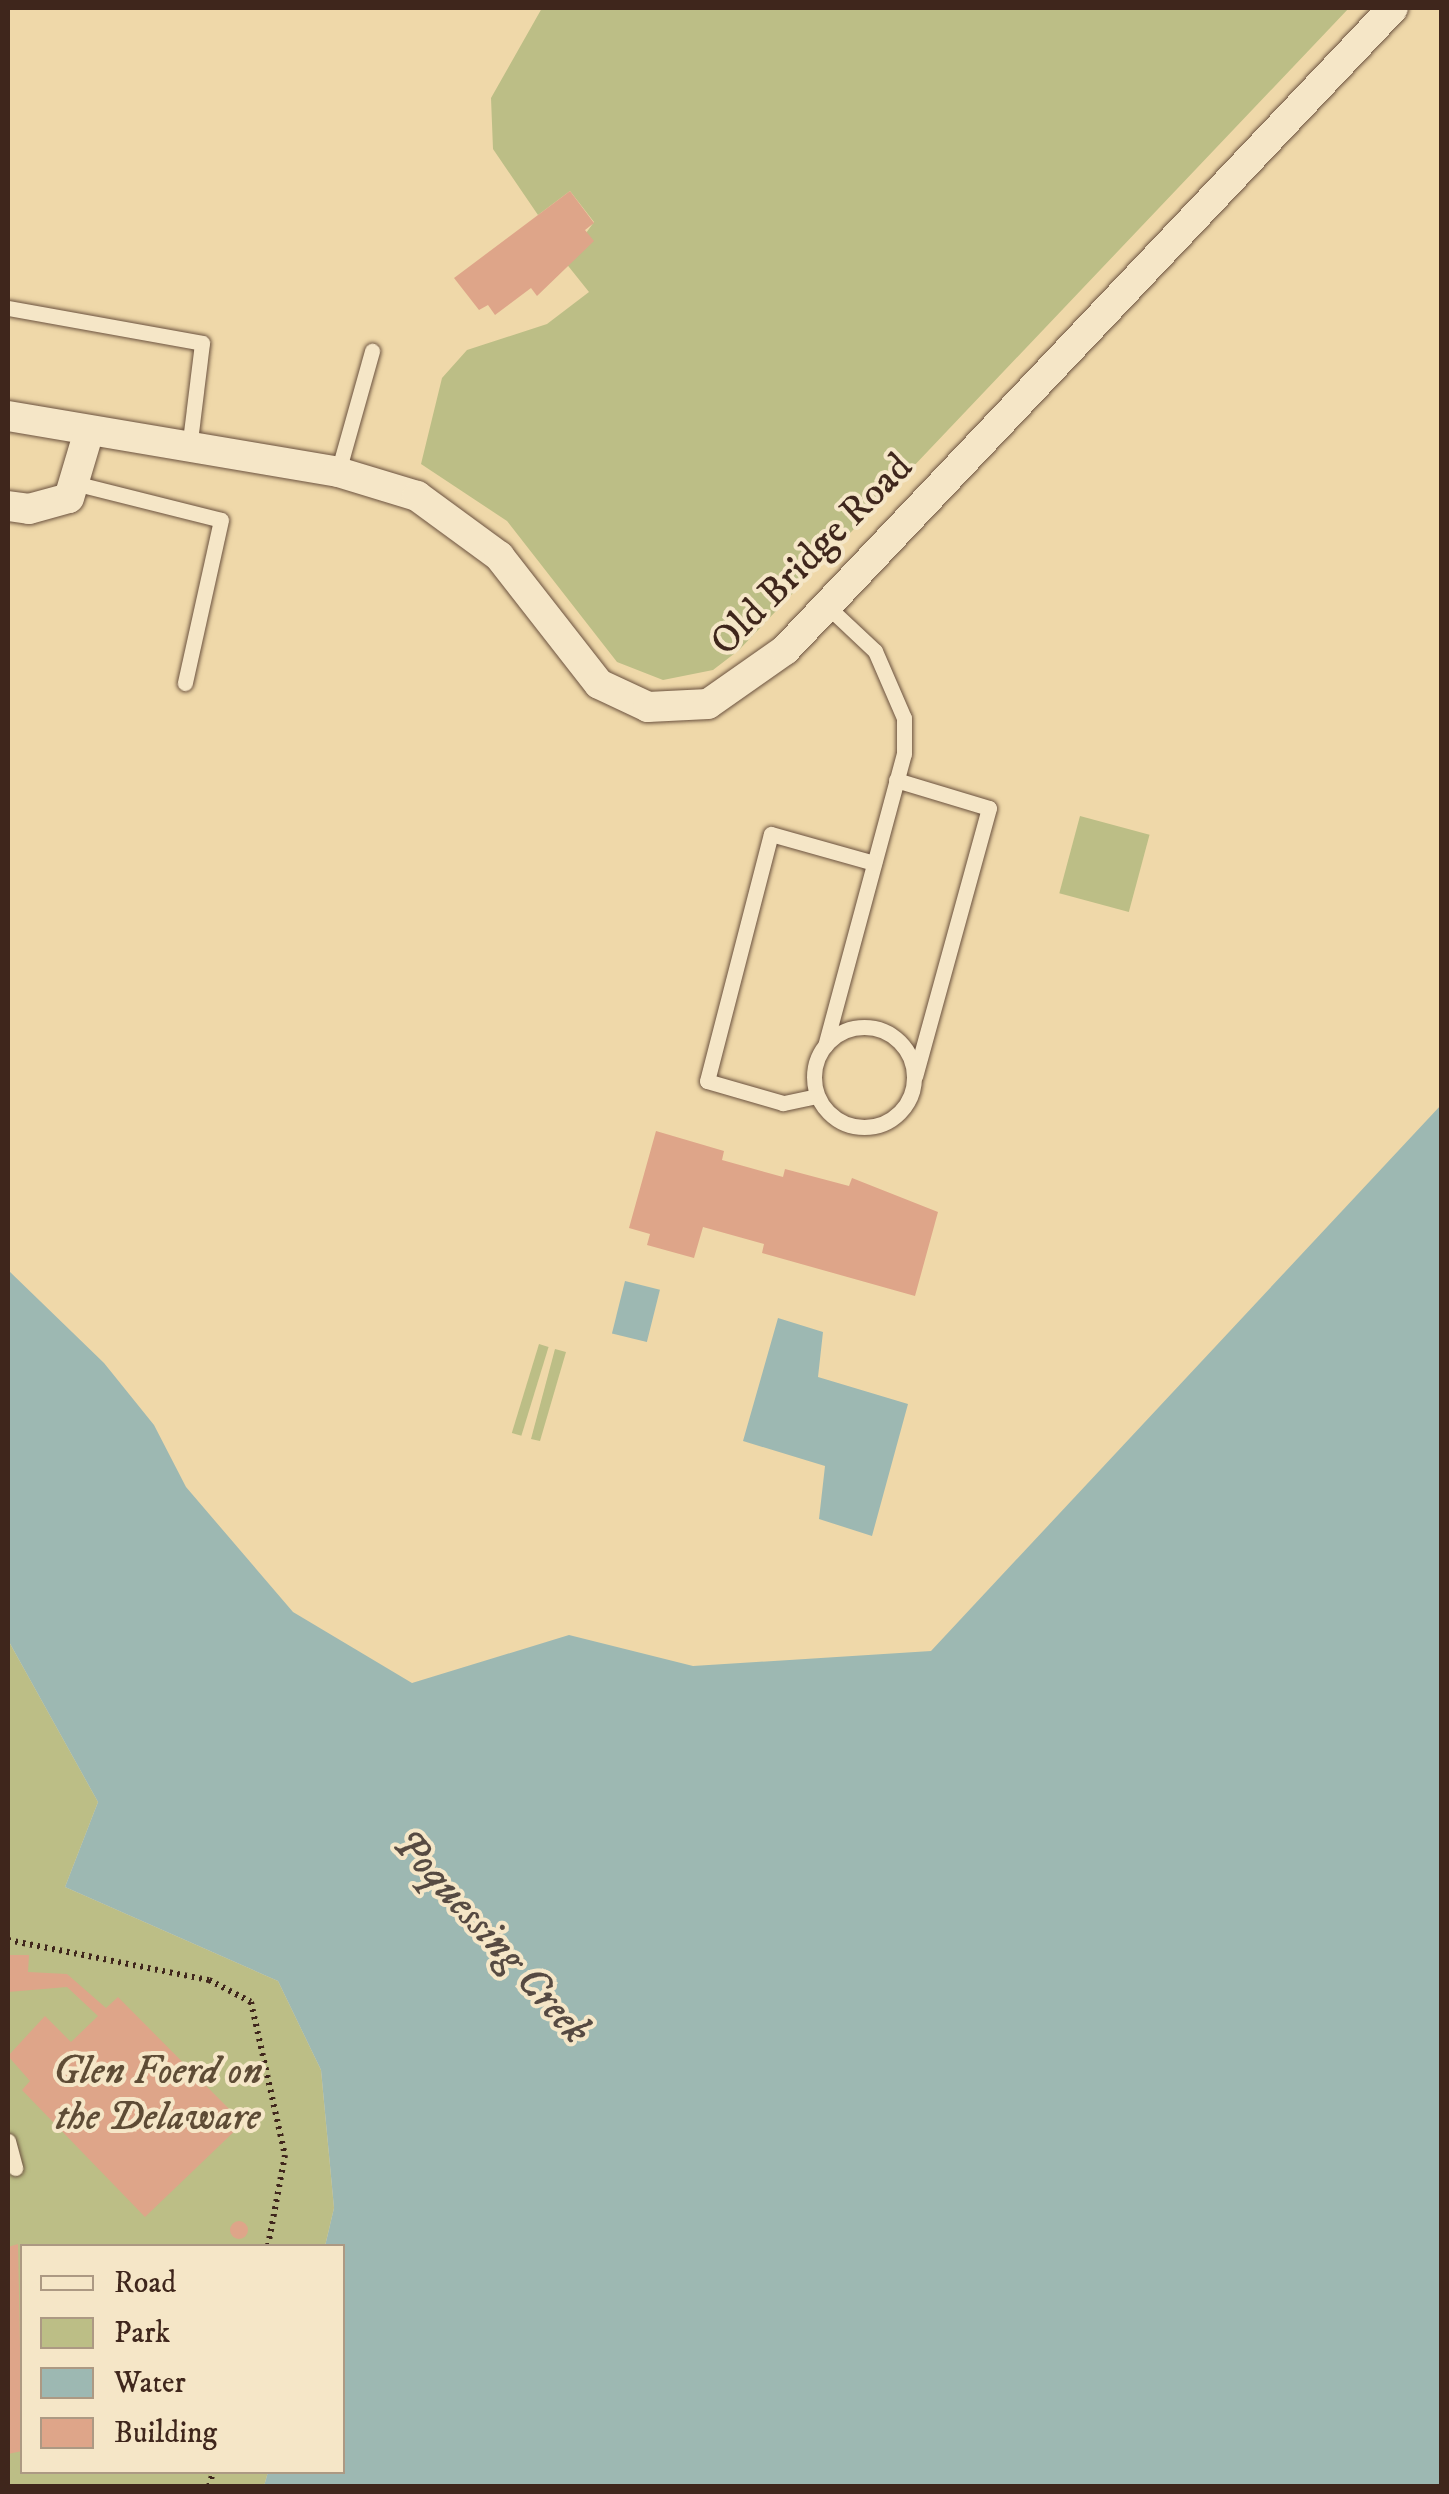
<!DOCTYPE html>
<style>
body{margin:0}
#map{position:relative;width:1449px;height:2494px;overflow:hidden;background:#efd8a9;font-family:"IM FELL DW Pica",serif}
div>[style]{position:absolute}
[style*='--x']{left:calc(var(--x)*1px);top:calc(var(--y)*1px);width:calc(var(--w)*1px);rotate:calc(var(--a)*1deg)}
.green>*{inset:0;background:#bcbe86;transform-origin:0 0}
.water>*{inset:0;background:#9db8b2;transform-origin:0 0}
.building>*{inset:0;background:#dea589}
.round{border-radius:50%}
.path>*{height:6px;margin-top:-3px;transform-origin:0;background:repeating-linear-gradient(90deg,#3f261c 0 2.5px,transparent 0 7.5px)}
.roads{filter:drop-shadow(0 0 2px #6b523f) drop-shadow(0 0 2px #6b523f)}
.service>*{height:15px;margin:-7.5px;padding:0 7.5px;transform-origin:7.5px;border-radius:7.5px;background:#f5e6c7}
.service>.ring{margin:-7.5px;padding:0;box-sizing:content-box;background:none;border:15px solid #f5e6c7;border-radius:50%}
.minor>*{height:30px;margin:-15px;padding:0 15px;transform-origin:15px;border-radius:15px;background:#f5e6c7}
span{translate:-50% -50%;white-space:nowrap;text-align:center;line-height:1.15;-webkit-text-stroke:8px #f5e6c7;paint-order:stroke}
.street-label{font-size:40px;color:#3f261c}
.park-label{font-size:40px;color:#5e4c36;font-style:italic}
.water-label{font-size:42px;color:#564a42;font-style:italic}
.frame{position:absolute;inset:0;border:10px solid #3f261c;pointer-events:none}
.legend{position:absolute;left:20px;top:2244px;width:325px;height:230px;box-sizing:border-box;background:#f5e6c7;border:2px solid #ac9983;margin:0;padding:12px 18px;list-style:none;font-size:30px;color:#3f261c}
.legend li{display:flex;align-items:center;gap:20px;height:50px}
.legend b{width:50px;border:2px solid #ac9983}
</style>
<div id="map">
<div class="green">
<i style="clip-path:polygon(542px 8px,1349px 8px,739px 650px,713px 670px,663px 680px,617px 662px,507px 521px,421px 464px,442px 378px,467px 350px,547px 324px,589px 292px,565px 262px,594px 222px,570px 191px,538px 215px,493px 149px,491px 98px)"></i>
<i style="left:1080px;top:816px;width:72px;height:80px;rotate:15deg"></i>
<i style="left:539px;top:1344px;width:10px;height:93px;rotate:17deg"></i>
<i style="clip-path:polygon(555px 1349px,566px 1352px,540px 1441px,531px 1439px)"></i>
<i style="clip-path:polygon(8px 1640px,98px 1802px,65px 1887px,278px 1981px,321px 2070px,334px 2208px,325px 2246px,22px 2246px,22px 2472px,268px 2472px,264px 2486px,8px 2486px)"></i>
</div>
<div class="water">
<i style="clip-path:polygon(1441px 1105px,1441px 2486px,264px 2486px,268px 2472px,342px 2472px,342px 2246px,325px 2246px,334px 2208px,321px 2070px,278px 1981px,65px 1887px,98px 1802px,8px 1640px,8px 1270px,104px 1363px,154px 1425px,186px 1487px,293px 1612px,412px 1683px,569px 1635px,693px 1666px,931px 1651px)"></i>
<i style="left:625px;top:1281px;width:36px;height:54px;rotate:14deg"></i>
<i style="clip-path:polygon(778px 1318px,823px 1332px,818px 1377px,908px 1404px,872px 1536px,819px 1519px,825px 1466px,743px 1441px)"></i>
</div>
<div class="building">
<i style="clip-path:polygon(570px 191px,594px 223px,585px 230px,594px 241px,537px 296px,531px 288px,495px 315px,488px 305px,479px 310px,454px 278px)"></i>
<i style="clip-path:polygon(656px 1131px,724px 1151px,722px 1160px,783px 1177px,785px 1169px,849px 1186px,852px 1178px,938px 1212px,915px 1296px,762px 1253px,764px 1244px,703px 1227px,694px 1258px,647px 1245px,650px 1234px,629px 1228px)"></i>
<i style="clip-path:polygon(8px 1955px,29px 1955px,28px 1972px,67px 1974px,106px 2008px,118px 1997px,243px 2123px,145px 2217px,22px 2090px,30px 2081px,8px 2056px,45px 2016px,71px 2042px,98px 2016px,67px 1987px,8px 1992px)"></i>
<i class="round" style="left:230px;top:2221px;width:18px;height:18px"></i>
<i style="clip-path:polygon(18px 2244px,22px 2451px,8px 2454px,8px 2247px)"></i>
</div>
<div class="path">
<i style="--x:8;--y:1940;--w:205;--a:11.3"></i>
<i style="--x:209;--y:1980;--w:47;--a:27.6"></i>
<i style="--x:251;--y:2002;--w:157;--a:77.5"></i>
<i style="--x:285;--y:2155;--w:93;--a:100.6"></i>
<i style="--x:209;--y:2486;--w:15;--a:-74"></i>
</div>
<div class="roads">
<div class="service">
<i style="--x:8;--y:308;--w:197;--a:10.2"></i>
<i style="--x:202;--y:343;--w:107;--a:97"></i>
<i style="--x:338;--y:472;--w:126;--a:-74.3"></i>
<i style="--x:78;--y:484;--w:147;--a:14.1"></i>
<i style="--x:221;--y:520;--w:167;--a:102.5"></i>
<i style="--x:896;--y:780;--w:97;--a:16.8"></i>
<i style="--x:989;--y:808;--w:278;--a:105.4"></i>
<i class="ring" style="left:814px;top:1027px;width:85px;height:85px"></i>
<i style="--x:825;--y:1046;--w:302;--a:-74.9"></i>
<i style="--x:904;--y:754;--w:36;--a:-90"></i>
<i style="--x:904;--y:718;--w:73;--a:-113.4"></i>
<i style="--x:875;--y:651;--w:67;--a:-136.8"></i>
<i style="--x:817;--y:1096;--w:35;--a:168"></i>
<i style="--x:783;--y:1103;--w:79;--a:-163.9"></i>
<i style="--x:707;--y:1081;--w:255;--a:-75.5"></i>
<i style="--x:771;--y:834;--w:107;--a:15.7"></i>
<i style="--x:8;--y:2141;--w:28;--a:75"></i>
</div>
<div class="minor">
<i style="--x:8;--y:416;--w:335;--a:9.6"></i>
<i style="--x:338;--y:472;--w:83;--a:16.9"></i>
<i style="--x:417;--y:496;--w:102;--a:36.2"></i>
<i style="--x:499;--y:556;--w:162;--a:52"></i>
<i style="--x:599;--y:684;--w:54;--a:25.1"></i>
<i style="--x:648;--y:707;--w:60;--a:-2.9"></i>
<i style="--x:708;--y:704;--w:94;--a:-35"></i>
<i style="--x:785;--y:650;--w:884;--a:-46.56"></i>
<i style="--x:8;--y:506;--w:21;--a:8"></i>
<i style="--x:29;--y:509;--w:41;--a:-15.4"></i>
<i style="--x:69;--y:498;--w:70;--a:-73.4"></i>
</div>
</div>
<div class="street-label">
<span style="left:812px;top:555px;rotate:-45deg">Old Bridge Road</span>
</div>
<div class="park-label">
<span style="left:158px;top:2095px">Glen Foerd on<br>the Delaware</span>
</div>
<div class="water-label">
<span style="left:491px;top:1937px;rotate:48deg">Poquessing Creek</span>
</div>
<div class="frame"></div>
<ul class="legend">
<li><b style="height:12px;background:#f5e6c7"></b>Road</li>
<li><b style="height:28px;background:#bcbe86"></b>Park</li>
<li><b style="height:28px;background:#9db8b2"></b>Water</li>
<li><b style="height:28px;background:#dea589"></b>Building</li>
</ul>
</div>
